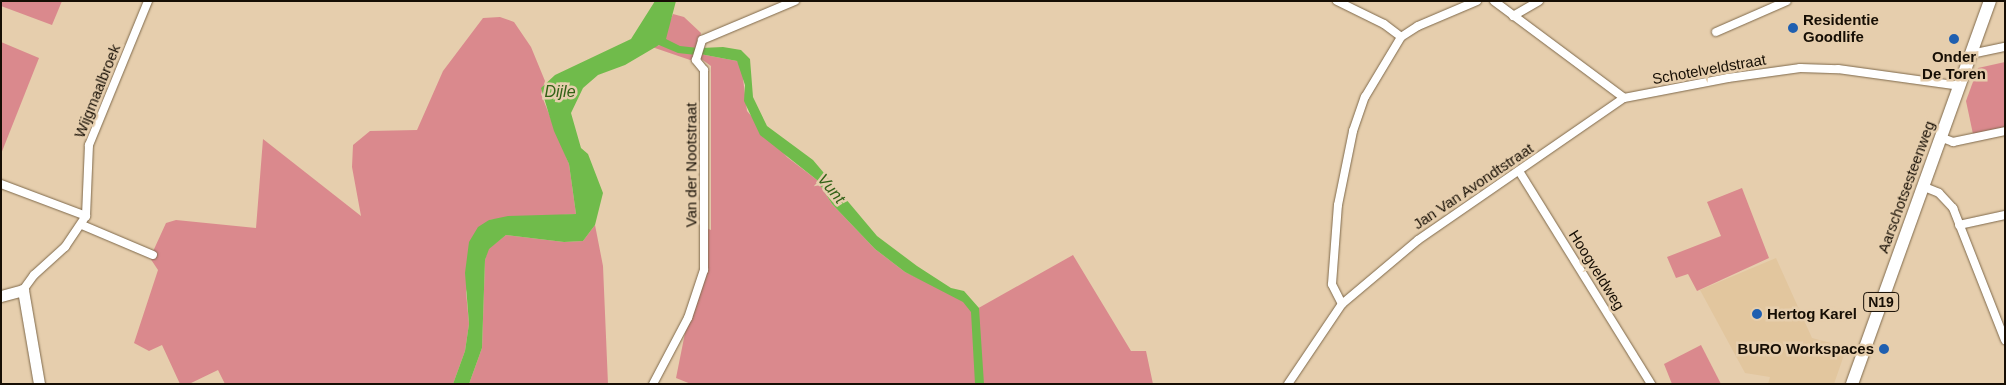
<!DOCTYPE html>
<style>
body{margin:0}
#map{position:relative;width:2006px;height:385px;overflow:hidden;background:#e6cead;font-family:Arial,sans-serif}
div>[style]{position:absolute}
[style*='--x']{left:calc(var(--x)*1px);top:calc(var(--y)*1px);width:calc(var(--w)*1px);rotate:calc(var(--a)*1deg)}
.built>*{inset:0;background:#e2c69e}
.green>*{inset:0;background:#da898d}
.water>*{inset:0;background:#70bb4b}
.roads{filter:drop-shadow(0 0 1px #7f694b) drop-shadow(0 0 1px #7f694b)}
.street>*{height:8px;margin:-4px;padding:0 4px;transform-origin:4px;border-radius:4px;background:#fff}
.secondary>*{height:11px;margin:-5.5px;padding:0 5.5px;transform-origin:5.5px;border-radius:5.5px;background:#fff}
.primary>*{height:12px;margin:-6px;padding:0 6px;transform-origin:6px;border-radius:6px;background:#fff}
.dots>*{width:14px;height:14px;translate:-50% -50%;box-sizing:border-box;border:2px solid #e6cead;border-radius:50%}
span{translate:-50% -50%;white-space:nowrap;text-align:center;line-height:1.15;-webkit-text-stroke:5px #e6cead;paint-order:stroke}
.shield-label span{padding:1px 4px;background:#e6cead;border:1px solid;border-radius:4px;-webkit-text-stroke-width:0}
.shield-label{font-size:14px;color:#160e04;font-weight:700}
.poi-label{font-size:15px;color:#160e04;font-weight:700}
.left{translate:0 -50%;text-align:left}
.right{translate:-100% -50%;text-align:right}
.street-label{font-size:15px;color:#160e04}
.water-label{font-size:16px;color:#326116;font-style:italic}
.frame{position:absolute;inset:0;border:2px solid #160e04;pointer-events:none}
</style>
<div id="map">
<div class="built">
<i style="clip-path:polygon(1776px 258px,1812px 338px,1831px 343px,1830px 350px,1844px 355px,1834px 384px,1768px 384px,1770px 377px,1745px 373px,1700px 290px)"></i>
</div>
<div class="green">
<i style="clip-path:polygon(1px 1px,62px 1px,52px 25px,1px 6px)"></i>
<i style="clip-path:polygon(673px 14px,684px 17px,701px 33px,693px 61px,652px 47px,660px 45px)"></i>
<i style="clip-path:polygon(500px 17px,514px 22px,531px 47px,545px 81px,541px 94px,569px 164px,576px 214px,489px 220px,466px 292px,469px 324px,465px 351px,453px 384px,225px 384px,218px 370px,189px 384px,180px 384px,162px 345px,149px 351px,134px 343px,158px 270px,150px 258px,166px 223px,176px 220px,256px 228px,263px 139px,361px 216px,352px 167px,353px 145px,370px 131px,417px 130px,443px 71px,483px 18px)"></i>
<i style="clip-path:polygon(1px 42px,39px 58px,1px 154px)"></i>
<i style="clip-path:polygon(700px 54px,737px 61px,742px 70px,747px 111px,787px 157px,817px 180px,832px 204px,875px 249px,905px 272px,965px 300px,975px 310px,1073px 255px,1131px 351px,1146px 351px,1153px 384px,691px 384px,676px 378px,688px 318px,704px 270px,704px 227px,711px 230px,711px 66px,700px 58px)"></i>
<i style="clip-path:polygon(2005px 62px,2005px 127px,1973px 134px,1966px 101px,1978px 68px)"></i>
<i style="clip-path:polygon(1742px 188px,1769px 258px,1697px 291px,1688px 274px,1676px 278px,1667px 257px,1721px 236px,1707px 202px)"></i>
<i style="clip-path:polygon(595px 225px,603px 266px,608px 384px,469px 384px,482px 348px,485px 260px,488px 249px,506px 235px,564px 242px,583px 241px)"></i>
<i style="clip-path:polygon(1701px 345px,1721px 384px,1672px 384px,1664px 364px)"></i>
</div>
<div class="water">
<i style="clip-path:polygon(655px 1px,676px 1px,666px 39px,680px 46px,698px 48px,696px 55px,678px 53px,659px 45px,625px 65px,598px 75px,583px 88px,571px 113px,581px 148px,588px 154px,603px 193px,595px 225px,583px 241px,564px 242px,506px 235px,489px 249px,485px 260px,482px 348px,469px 384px,453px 384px,465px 351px,469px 324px,465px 273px,469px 242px,478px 227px,489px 220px,508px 216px,576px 214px,569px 164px,554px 131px,541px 88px,555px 75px,631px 39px)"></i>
<i style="clip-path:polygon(723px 47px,741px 50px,750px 59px,753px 97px,767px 126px,813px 160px,877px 236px,917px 266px,951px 288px,964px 291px,979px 308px,984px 384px,975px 384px,971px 312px,963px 302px,905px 272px,875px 249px,832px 204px,817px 180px,760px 135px,744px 101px,745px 85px,737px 61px,700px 54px,701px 48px)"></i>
</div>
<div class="roads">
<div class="street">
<i style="--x:1337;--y:1;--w:52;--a:26.1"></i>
<i style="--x:1384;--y:24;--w:21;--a:37"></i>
<i style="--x:1494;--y:1;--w:162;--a:36.7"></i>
<i style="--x:1513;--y:16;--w:30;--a:-30"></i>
<i style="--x:1716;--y:32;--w:77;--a:-23.6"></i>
<i style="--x:1971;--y:54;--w:35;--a:-12"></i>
<i style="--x:1940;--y:137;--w:14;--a:21"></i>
<i style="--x:1953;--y:142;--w:53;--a:-11.9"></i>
<i style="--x:1519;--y:171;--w:251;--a:58.2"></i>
<i style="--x:1;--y:184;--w:91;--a:20.6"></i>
<i style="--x:1922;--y:186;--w:18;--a:22"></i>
<i style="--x:1939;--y:193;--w:21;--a:47"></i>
<i style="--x:1953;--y:208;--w:142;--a:68.5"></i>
<i style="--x:82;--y:225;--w:77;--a:22.9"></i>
<i style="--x:1959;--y:225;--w:47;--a:-12.3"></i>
<i style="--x:23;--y:290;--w:19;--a:-54"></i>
<i style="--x:34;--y:275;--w:42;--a:-42.1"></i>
<i style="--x:65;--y:247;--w:37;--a:-56"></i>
<i style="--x:86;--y:216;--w:71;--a:-87.6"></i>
<i style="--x:89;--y:145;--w:156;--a:-67.7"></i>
<i style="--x:1342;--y:304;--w:99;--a:-40.1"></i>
<i style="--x:1418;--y:240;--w:250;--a:-34.6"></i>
<i style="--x:1624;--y:98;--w:106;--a:-10.9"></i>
<i style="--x:1728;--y:78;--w:73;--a:-7.9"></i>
<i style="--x:1800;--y:68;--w:38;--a:2"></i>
<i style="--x:1838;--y:69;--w:124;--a:7.9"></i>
<i style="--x:653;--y:384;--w:75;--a:-62.1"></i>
<i style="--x:688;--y:318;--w:51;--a:-71.6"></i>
<i style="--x:704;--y:270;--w:200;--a:-90"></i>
<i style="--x:704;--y:70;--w:13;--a:-129"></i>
<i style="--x:696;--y:60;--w:21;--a:-73"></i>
<i style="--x:702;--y:40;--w:101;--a:-22.8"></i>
<i style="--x:1288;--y:384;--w:97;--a:-56"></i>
<i style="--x:1342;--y:304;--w:22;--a:-117"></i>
<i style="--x:1332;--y:284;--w:79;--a:-85.7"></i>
<i style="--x:1338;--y:205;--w:76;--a:-78.5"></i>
<i style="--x:1353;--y:131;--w:36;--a:-71"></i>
<i style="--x:1365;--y:97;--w:70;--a:-59"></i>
<i style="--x:1401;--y:37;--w:20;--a:-33"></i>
<i style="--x:1418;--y:26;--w:64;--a:-23"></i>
</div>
<div class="secondary">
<i style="--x:1;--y:296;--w:23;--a:-15"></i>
<i style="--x:23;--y:290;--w:95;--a:80.3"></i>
</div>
<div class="primary">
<i style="--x:1852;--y:384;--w:407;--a:-70.2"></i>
</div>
</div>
<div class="dots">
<i style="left:1793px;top:28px;background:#1f5fb0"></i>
<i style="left:1954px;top:39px;background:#1f5fb0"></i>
<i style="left:1757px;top:314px;background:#1f5fb0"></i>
<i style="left:1884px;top:349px;background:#1f5fb0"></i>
</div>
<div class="shield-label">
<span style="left:1881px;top:302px">N19</span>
</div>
<div class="poi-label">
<span class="left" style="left:1803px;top:28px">Residentie<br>Goodlife</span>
<span style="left:1954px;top:65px">Onder<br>De Toren</span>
<span class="left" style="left:1767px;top:314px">Hertog Karel</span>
<span class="right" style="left:1874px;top:349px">BURO Workspaces</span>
</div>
<div class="street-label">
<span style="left:1709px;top:69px;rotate:-10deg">Schotelveldstraat</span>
<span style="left:97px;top:91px;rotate:-68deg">Wijgmaalbroek</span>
<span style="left:691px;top:165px;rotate:-90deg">Van der Nootstraat</span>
<span style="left:1473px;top:186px;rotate:-34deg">Jan Van Avondtstraat</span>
<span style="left:1906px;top:187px;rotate:-70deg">Aarschotsesteenweg</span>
<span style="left:1597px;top:270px;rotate:58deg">Hoogveldweg</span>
</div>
<div class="water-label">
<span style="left:560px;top:92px">Dijle</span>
<span style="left:831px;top:189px;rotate:50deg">Vunt</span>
</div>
<div class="frame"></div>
</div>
